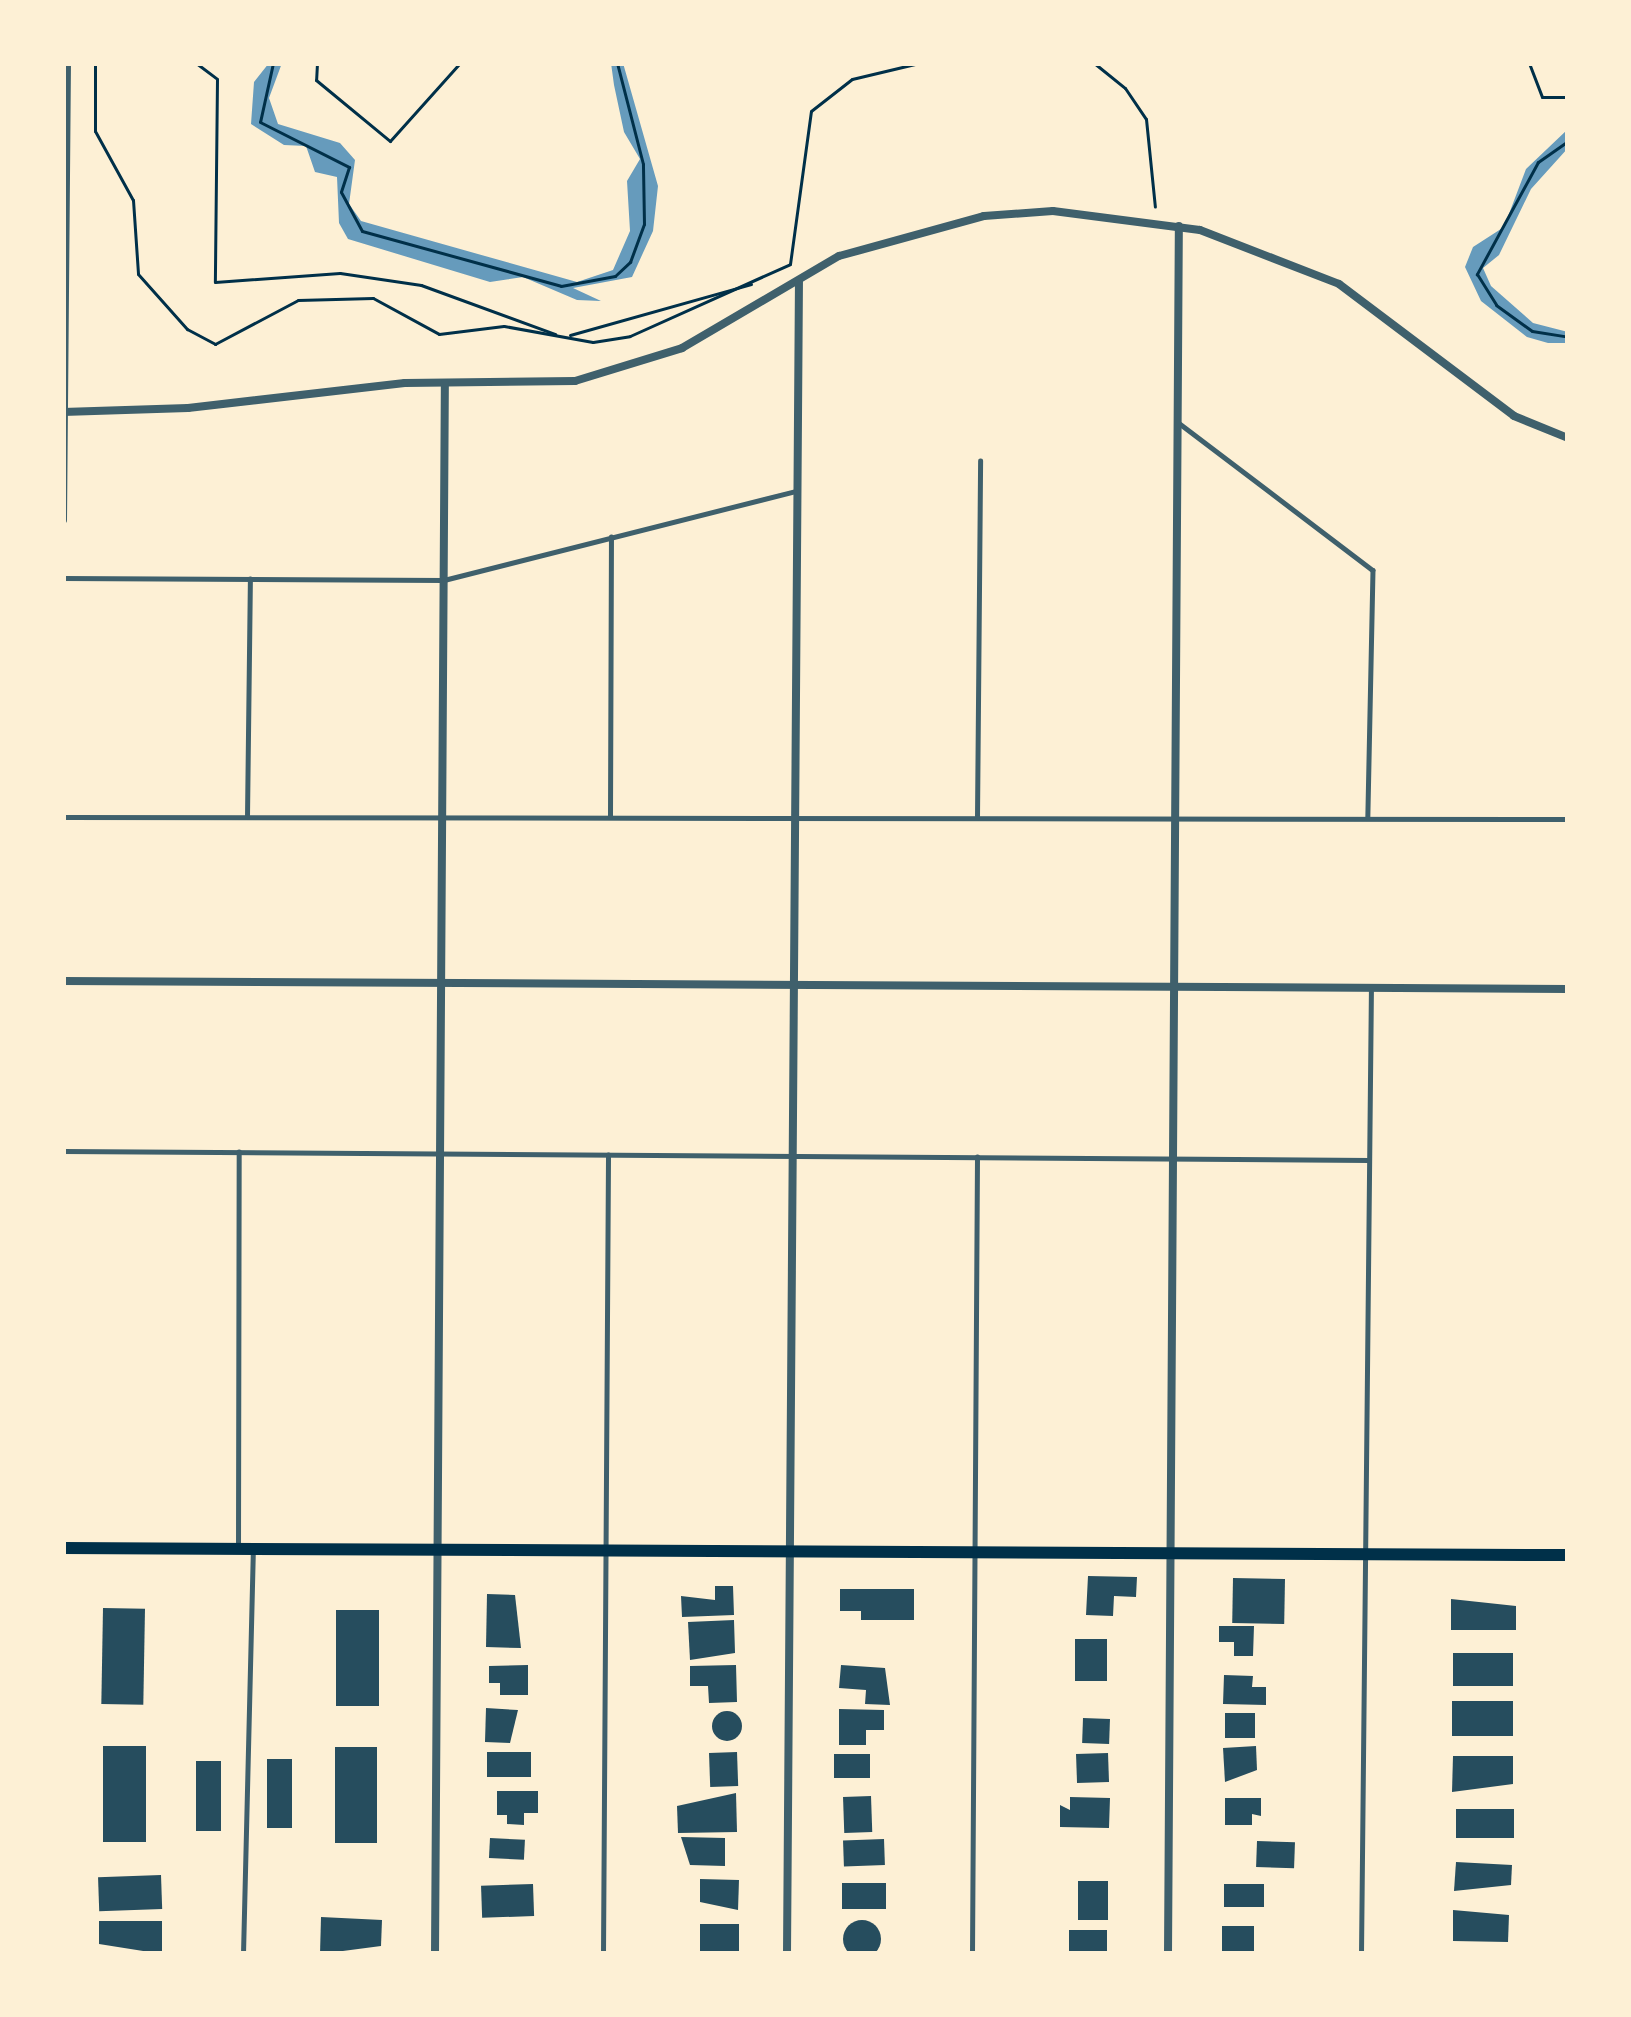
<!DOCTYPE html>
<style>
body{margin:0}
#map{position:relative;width:1631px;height:2017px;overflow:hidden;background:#fdf0d5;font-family:Inter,sans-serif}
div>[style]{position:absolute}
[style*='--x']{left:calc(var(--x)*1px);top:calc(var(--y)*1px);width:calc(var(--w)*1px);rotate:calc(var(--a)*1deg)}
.water>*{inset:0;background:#669bbc}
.building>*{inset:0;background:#264d5e;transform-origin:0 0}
.round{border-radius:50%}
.path>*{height:3px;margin:-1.5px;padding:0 1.5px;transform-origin:1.5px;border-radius:1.5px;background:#003049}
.service>*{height:4.5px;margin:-2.25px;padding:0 2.25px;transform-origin:2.25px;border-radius:2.25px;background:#3f606c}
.minor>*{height:8px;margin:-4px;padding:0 4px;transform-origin:4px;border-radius:4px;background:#3f606c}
.primary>*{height:12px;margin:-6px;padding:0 6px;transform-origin:6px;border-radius:6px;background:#003049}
span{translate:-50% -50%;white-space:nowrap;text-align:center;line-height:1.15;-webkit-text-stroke:10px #fdf0d5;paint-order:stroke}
.frame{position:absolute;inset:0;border:66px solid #fdf0d5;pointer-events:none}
</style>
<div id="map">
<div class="water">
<i style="clip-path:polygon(269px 63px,282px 63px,269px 98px,278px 124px,340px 143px,355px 160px,349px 204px,361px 221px,577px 282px,613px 270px,630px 231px,627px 181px,640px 159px,624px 132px,614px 85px,611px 63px,623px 63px,658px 186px,653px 231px,632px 277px,573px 288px,601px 301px,577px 300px,523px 277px,490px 282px,348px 239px,339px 223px,337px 177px,315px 172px,306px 146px,284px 145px,251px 124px,254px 82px)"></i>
<i style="clip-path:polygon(1568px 129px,1568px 148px,1531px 189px,1499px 255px,1483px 268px,1491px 286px,1533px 323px,1568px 332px,1568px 343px,1548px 343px,1527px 337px,1481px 301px,1465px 267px,1473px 247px,1504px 227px,1526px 169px)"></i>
</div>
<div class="building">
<i style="clip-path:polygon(1088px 1576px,1137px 1577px,1136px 1597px,1114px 1596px,1113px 1616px,1086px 1615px)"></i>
<i style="left:1233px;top:1578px;width:52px;height:45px;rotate:1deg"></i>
<i style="clip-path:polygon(715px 1586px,733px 1586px,734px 1615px,682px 1617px,681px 1596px,715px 1600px)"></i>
<i style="clip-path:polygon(840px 1589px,914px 1589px,914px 1620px,861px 1620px,861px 1611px,840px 1611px)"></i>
<i style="clip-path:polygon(487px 1594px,515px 1595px,521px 1648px,486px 1647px)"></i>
<i style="clip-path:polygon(1451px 1599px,1516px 1606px,1516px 1630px,1451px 1630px)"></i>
<i style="left:103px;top:1608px;width:42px;height:96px;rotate:1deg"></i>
<i style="left:336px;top:1610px;width:43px;height:96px"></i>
<i style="clip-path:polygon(734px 1620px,735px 1653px,690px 1660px,688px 1622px)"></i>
<i style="clip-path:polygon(1219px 1626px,1254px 1626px,1253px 1656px,1234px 1656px,1234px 1642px,1219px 1642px)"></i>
<i style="left:1075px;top:1639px;width:32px;height:42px"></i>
<i style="left:1513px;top:1653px;width:33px;height:60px;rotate:90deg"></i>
<i style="clip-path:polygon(528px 1665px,528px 1695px,500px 1695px,500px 1683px,489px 1683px,489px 1666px)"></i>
<i style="clip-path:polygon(736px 1665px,737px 1702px,709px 1703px,708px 1686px,690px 1686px,690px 1666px)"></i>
<i style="clip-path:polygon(841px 1665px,885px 1668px,890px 1705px,865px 1704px,866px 1690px,839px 1688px)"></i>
<i style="clip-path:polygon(1224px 1675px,1253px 1676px,1252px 1687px,1266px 1687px,1266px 1705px,1223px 1704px)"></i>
<i style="left:1513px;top:1701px;width:35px;height:61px;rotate:90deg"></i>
<i style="clip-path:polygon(486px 1708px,518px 1710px,510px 1743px,485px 1742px)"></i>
<i style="clip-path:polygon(839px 1709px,884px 1710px,884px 1730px,866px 1730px,866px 1745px,839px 1745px)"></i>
<i class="round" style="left:712px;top:1711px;width:30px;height:30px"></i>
<i style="left:1225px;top:1713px;width:30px;height:25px"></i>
<i style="left:1083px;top:1718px;width:27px;height:25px;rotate:2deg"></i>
<i style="left:103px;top:1746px;width:43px;height:96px"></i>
<i style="clip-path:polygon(1256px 1746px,1257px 1770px,1225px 1782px,1223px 1748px)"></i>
<i style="left:335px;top:1747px;width:42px;height:96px"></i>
<i style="left:487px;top:1752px;width:44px;height:25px"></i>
<i style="left:737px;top:1752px;width:34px;height:28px;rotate:88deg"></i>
<i style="left:1108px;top:1753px;width:29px;height:32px;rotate:88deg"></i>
<i style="left:834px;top:1754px;width:36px;height:24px"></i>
<i style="clip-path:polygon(1453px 1756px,1513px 1756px,1513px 1784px,1452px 1792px)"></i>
<i style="left:267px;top:1759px;width:25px;height:69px"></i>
<i style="left:196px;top:1761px;width:25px;height:70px"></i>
<i style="clip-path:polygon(497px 1791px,538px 1791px,538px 1813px,524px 1813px,524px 1825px,507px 1824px,507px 1815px,497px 1815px)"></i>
<i style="clip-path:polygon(736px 1793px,737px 1832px,678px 1833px,677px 1806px)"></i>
<i style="left:871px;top:1796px;width:36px;height:28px;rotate:88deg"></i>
<i style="clip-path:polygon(1070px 1797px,1110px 1798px,1109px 1828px,1060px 1827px,1060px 1805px,1070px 1810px)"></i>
<i style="clip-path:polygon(1225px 1798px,1261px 1798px,1261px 1816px,1252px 1814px,1252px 1825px,1225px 1825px)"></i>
<i style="left:1456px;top:1809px;width:58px;height:29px"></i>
<i style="clip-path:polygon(681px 1837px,725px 1838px,725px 1866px,690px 1865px)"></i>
<i style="left:490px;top:1838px;width:35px;height:20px;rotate:3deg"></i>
<i style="left:884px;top:1839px;width:26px;height:41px;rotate:88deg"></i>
<i style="left:1257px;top:1841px;width:38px;height:26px;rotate:2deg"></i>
<i style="clip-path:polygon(1456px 1862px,1512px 1865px,1511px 1885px,1454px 1891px)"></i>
<i style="left:161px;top:1875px;width:34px;height:63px;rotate:88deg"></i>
<i style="clip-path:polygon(700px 1879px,739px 1880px,738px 1910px,700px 1902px)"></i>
<i style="left:1078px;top:1881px;width:30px;height:39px"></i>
<i style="left:886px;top:1883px;width:26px;height:44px;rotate:90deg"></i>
<i style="left:533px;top:1884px;width:32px;height:52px;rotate:88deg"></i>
<i style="left:1224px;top:1884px;width:40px;height:23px"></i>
<i style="clip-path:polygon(1453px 1910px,1509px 1915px,1508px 1942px,1453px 1941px)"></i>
<i style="clip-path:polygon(321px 1917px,382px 1920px,381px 1946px,320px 1954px)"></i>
<i class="round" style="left:843px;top:1920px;width:38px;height:38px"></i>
<i style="clip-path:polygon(99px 1921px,162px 1921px,162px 1954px,99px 1944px)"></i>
<i style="left:739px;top:1924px;width:30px;height:39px;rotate:90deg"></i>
<i style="left:1222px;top:1926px;width:32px;height:28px"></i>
<i style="left:1069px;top:1930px;width:38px;height:24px"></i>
</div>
<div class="path">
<i style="--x:95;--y:63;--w:68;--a:90"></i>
<i style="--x:95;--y:131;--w:79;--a:61.2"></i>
<i style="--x:133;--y:200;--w:74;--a:86.1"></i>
<i style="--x:138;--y:274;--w:74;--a:48.3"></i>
<i style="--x:187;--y:329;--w:32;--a:28"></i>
<i style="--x:215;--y:344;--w:94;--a:-27.9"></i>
<i style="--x:298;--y:300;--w:75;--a:-1.5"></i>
<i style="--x:373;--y:298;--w:75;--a:28.6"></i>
<i style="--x:439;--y:334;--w:65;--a:-7"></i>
<i style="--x:504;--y:326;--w:90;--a:10.2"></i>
<i style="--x:593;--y:342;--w:37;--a:-9"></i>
<i style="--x:630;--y:336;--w:175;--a:-24.2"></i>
<i style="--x:790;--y:264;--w:154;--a:-82.2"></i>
<i style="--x:811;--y:111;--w:52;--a:-38"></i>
<i style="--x:852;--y:79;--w:69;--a:-13.4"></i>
<i style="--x:196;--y:63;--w:26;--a:37"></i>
<i style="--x:217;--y:79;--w:203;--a:90.6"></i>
<i style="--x:215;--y:282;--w:125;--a:-4.1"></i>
<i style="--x:340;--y:273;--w:82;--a:8.4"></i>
<i style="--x:421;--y:285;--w:143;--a:20.1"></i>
<i style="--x:273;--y:63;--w:60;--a:102.4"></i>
<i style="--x:260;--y:122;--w:100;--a:26.8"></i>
<i style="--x:349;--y:167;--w:26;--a:108"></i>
<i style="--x:341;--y:192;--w:44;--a:61.7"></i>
<i style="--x:362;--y:231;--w:206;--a:15.4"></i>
<i style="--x:561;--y:286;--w:55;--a:-10.5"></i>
<i style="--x:615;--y:276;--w:21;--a:-43"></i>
<i style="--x:630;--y:262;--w:40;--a:-69.8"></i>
<i style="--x:644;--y:224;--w:60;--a:-91"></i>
<i style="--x:643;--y:164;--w:104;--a:-104.4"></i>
<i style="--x:317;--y:63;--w:17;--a:93"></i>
<i style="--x:316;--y:80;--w:96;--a:39.5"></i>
<i style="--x:390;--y:141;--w:105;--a:-48.1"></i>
<i style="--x:1094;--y:63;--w:40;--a:39"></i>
<i style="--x:1125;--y:88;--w:37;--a:56"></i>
<i style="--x:1146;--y:119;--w:88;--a:84.2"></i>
<i style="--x:1529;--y:63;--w:36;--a:69"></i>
<i style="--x:1542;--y:97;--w:26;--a:0"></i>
<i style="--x:1568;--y:141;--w:37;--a:145"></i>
<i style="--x:1538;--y:162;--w:128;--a:118.6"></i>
<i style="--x:1477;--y:274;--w:36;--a:58"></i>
<i style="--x:1496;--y:305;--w:44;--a:35.8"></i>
<i style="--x:1532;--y:331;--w:36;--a:9"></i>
<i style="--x:570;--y:335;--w:188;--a:-15.7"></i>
</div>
<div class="service">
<i style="--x:1179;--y:423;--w:243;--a:37.2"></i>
<i style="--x:1373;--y:570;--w:248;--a:91.2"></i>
<i style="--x:63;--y:578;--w:381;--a:0.3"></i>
<i style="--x:444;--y:580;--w:363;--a:-14.2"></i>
<i style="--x:63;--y:817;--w:1505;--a:0.08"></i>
<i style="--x:247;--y:817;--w:238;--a:-89.3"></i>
<i style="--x:610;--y:817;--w:280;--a:-89.8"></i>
<i style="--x:977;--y:818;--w:357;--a:-89.5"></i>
<i style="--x:63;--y:1151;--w:1306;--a:0.39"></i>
<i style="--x:238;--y:1549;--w:397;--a:-89.9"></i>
<i style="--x:243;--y:1954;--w:405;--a:-88.6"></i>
<i style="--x:603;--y:1954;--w:799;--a:-89.64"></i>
<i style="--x:972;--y:1954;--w:797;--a:-89.64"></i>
<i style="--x:1361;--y:1954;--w:966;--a:-89.41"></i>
</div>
<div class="minor">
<i style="--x:63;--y:412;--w:125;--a:-1.8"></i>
<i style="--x:188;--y:408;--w:218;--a:-6.6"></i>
<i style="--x:405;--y:383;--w:170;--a:-0.7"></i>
<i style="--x:575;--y:381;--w:112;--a:-17.1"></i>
<i style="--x:682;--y:348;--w:182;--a:-30.4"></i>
<i style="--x:839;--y:256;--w:150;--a:-15.4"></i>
<i style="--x:984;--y:216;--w:69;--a:-4.1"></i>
<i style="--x:1053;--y:211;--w:148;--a:7.4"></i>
<i style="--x:1200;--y:230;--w:149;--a:21.2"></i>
<i style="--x:1339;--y:284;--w:219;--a:37"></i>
<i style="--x:1514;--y:416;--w:58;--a:22.2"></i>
<i style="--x:63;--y:520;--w:457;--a:-89.5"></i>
<i style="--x:63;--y:981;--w:1505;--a:0.3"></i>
<i style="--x:435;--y:1954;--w:1571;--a:-89.64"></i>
<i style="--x:787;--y:1954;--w:1673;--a:-89.59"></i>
<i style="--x:1168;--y:1954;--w:1728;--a:-89.64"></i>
</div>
<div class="primary">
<i style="--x:63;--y:1548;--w:1505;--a:0.27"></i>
</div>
<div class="frame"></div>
</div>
